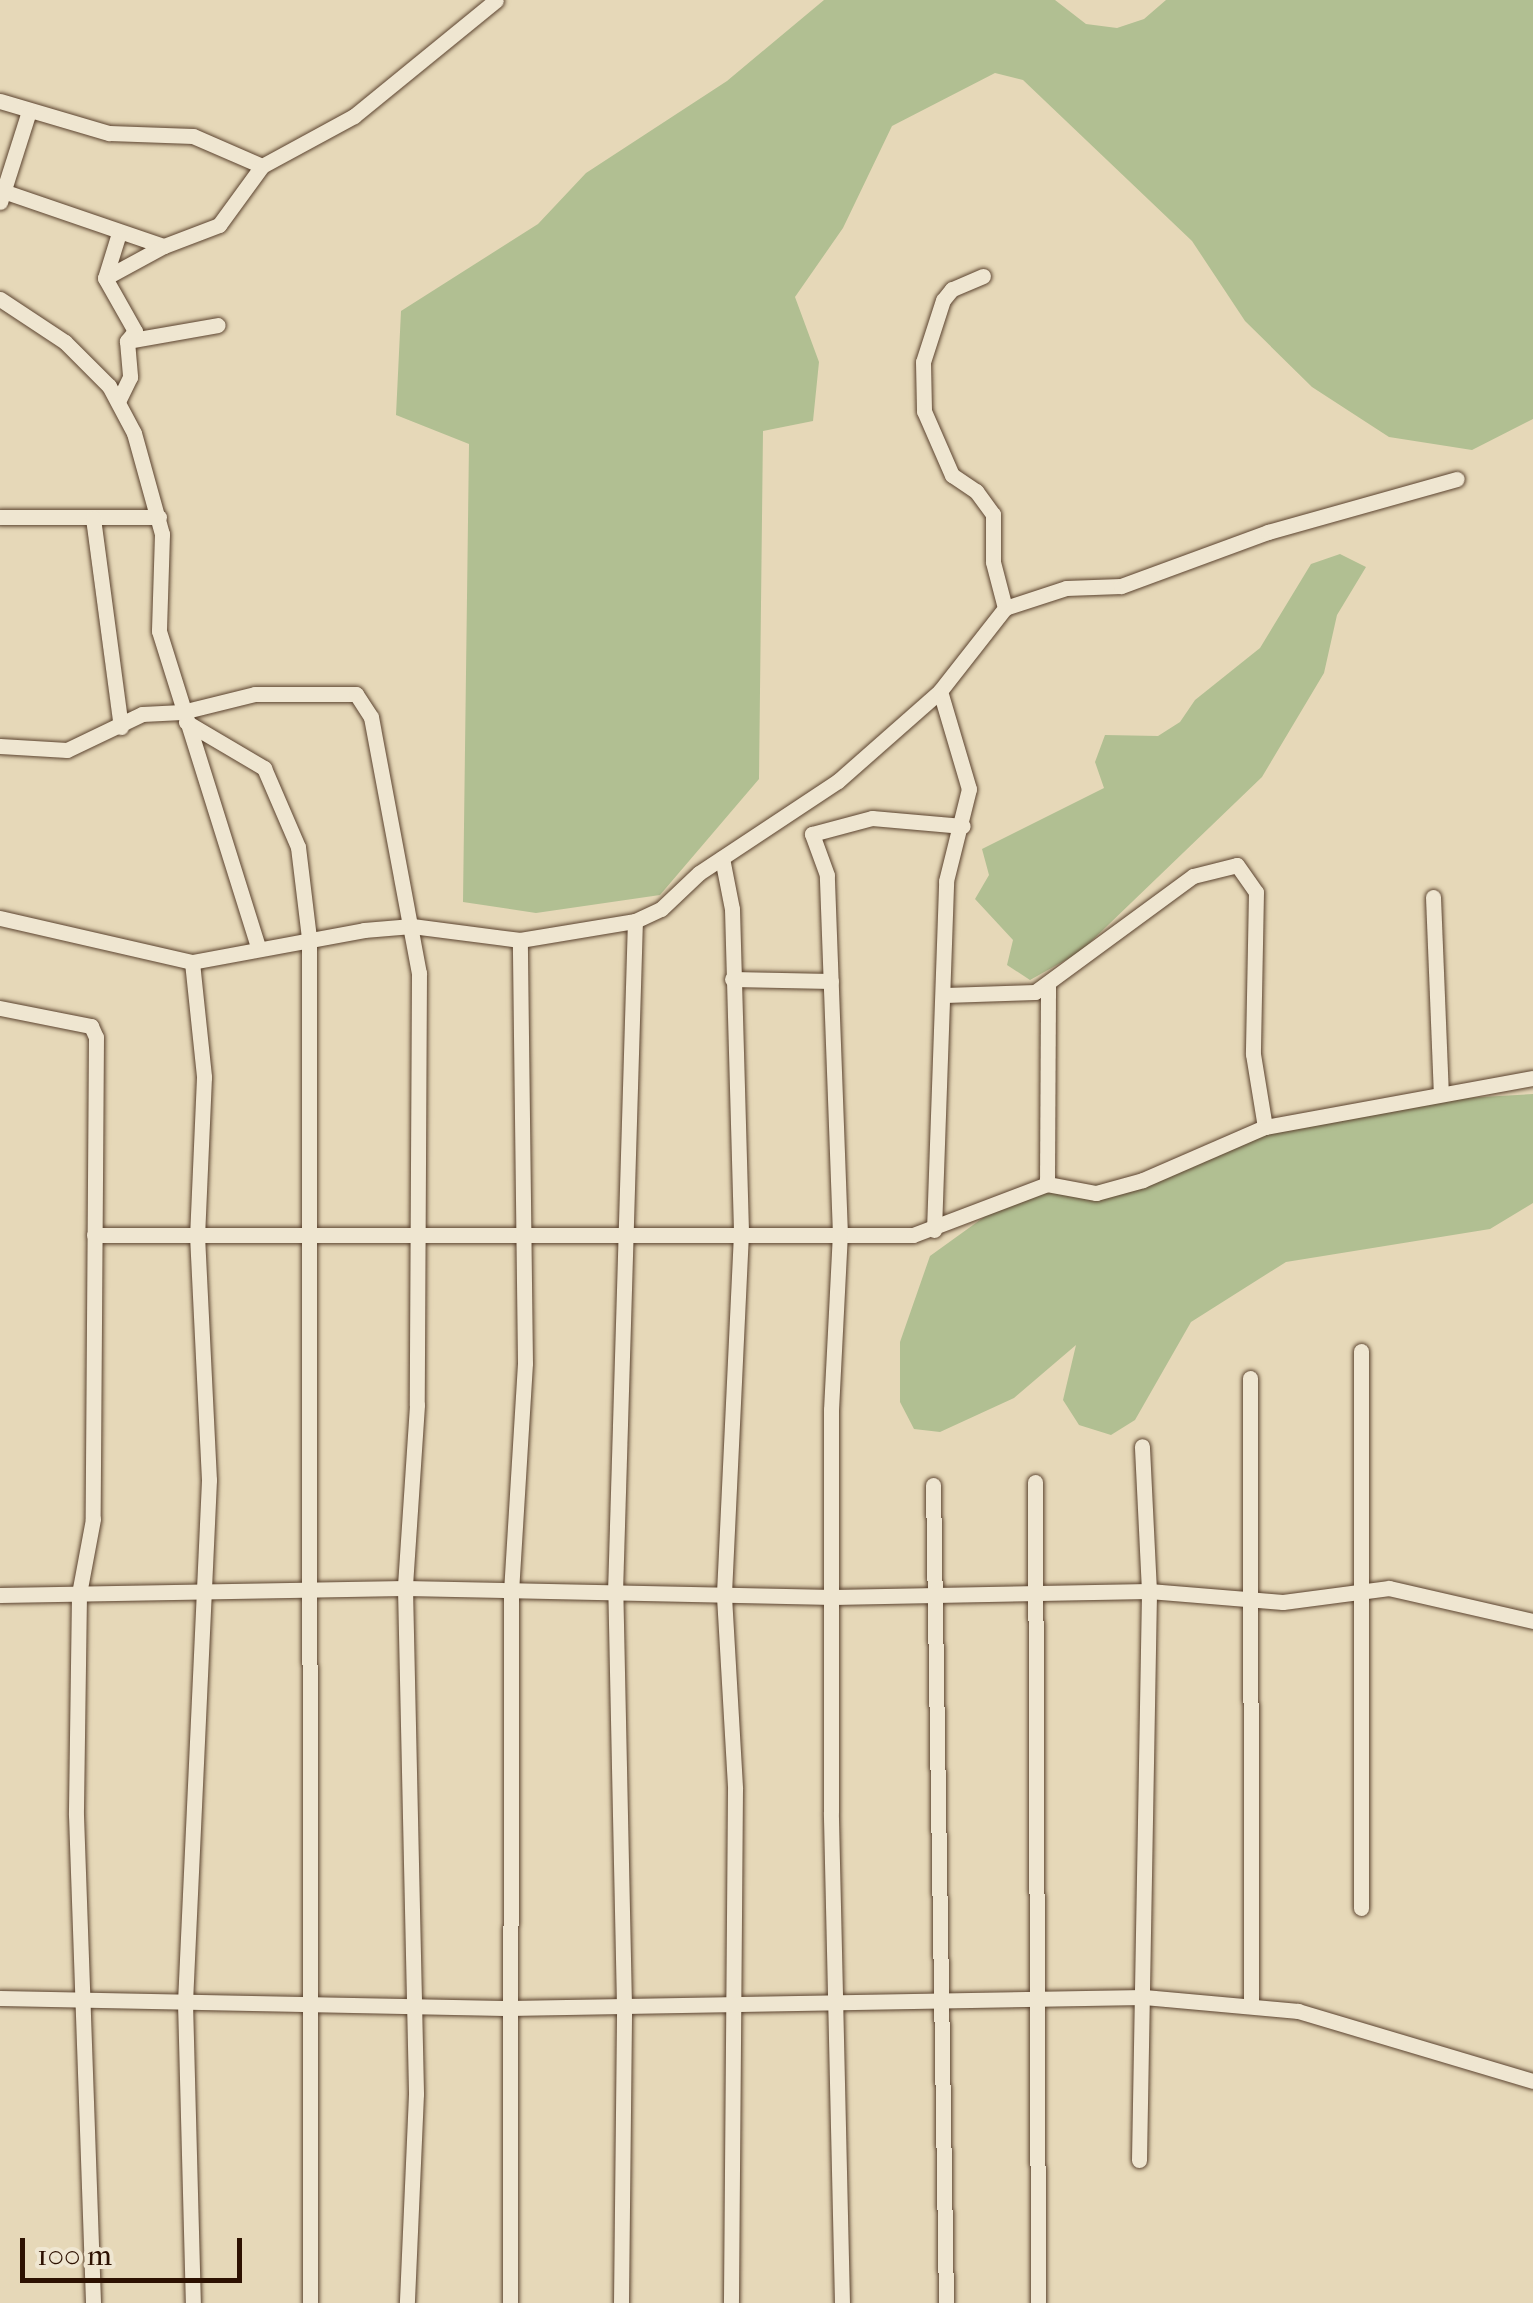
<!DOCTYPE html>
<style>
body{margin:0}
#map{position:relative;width:1533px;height:2303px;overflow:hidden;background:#e6d8b8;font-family:"IM FELL French Canon",serif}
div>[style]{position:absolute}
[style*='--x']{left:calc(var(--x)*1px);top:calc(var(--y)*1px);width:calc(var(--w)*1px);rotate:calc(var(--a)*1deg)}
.green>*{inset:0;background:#b1bf92}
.roads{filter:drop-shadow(0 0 2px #5b432f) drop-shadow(0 0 2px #5b432f)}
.minor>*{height:15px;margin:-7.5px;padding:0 7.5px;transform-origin:7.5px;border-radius:7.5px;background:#efe6d1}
span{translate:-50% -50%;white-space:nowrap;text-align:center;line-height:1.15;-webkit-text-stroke:8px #efe6d1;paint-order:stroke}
.scale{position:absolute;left:20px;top:2238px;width:222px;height:45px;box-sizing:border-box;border:5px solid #2d1101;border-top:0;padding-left:12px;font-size:30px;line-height:35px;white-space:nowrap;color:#2d1101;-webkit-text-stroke:8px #efe6d1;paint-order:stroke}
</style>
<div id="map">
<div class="green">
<i style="clip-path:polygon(824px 0,1055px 0,1086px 24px,1117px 28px,1144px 19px,1166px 0,1533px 0,1533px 419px,1472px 450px,1389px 437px,1312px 387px,1245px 321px,1192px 241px,1023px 80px,995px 73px,892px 126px,843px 228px,795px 297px,819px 362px,813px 421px,763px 431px,759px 779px,660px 895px,536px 913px,463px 902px,469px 444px,396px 415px,401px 311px,538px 224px,586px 173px,727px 81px)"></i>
<i style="clip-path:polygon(1340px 554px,1366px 567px,1337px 615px,1324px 673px,1262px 777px,1080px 952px,1030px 980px,1007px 965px,1013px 940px,975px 899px,989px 875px,982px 849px,1104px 788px,1095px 762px,1105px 735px,1158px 736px,1180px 722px,1195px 700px,1260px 648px,1311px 564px)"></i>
<i style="clip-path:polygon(1533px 1094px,1533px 1203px,1490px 1229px,1286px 1262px,1191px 1322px,1135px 1420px,1111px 1435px,1079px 1425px,1063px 1400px,1076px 1345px,1014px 1398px,940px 1432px,914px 1429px,900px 1402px,900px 1342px,930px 1256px,998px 1207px,1053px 1190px,1159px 1177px,1270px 1131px,1447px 1099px)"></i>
</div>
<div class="roads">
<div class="minor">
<i style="--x:0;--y:101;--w:114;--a:16.4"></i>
<i style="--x:109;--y:133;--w:84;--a:2"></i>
<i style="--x:193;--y:136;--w:75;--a:23.5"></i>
<i style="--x:262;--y:166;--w:105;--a:-28.5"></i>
<i style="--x:354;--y:116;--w:183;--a:-39.2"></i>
<i style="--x:0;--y:190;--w:173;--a:18.9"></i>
<i style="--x:164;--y:246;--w:59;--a:-20.9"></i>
<i style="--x:219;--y:225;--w:73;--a:-53.9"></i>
<i style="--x:0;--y:202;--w:96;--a:-72.3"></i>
<i style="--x:119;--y:233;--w:47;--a:107.3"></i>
<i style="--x:105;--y:278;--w:61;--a:60.5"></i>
<i style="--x:135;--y:331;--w:13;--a:129"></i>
<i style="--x:127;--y:341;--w:36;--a:85"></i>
<i style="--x:130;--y:377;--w:25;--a:116"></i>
<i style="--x:983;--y:276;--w:34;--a:157"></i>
<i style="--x:952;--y:289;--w:14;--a:129"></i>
<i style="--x:943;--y:300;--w:65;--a:107.9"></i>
<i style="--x:923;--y:362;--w:49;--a:88.8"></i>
<i style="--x:924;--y:411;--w:70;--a:66.4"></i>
<i style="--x:952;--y:475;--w:29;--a:34"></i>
<i style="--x:976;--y:491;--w:29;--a:54"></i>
<i style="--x:993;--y:514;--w:48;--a:90"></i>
<i style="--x:993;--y:562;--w:48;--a:75.4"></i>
<i style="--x:105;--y:278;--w:67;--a:-28.5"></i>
<i style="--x:0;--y:299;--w:78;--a:33.5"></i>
<i style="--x:65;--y:342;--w:62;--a:45"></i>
<i style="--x:109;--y:386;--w:53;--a:62"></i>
<i style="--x:134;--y:433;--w:105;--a:74.5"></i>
<i style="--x:162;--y:534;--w:97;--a:91.8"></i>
<i style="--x:159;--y:631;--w:331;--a:72.6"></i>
<i style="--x:127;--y:341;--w:92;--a:-10"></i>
<i style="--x:0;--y:517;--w:159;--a:0"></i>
<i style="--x:93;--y:518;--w:211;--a:82.4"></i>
<i style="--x:186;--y:722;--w:91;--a:30.5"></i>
<i style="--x:264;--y:768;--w:86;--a:66.7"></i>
<i style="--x:298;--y:847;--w:92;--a:83.1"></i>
<i style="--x:309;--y:938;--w:1365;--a:89.96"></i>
<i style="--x:0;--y:746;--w:67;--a:3.4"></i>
<i style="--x:67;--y:750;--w:83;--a:-25.6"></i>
<i style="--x:142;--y:714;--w:40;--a:-2.9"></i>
<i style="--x:182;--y:712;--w:75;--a:-13.9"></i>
<i style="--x:255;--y:694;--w:101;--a:0"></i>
<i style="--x:356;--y:694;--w:27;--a:57"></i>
<i style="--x:371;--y:717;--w:260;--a:79.4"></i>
<i style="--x:419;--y:973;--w:432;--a:90.3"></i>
<i style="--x:417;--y:1405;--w:183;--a:93.8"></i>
<i style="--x:405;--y:1588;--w:506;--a:88.75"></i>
<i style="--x:416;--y:2094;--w:209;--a:92.5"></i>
<i style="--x:722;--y:858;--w:52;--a:78.9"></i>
<i style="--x:732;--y:909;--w:324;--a:88.4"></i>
<i style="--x:741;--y:1233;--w:363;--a:92.7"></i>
<i style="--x:724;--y:1596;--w:193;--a:86.7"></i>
<i style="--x:735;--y:1789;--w:514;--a:90.45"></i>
<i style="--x:1433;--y:897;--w:197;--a:87.7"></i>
<i style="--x:0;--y:918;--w:197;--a:12.9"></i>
<i style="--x:192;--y:962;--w:175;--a:-10.5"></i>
<i style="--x:364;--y:930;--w:48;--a:-4.8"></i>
<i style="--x:412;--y:926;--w:109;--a:7.4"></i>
<i style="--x:520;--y:940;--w:117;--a:-9.4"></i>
<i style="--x:635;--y:921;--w:29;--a:-25"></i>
<i style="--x:661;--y:909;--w:52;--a:-43.5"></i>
<i style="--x:699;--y:873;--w:167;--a:-33.5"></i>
<i style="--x:838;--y:781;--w:136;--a:-41.4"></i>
<i style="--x:940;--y:691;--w:105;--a:-51.9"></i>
<i style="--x:1005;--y:608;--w:64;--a:-18.2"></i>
<i style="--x:1066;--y:588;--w:55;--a:-2.1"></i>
<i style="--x:1121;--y:586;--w:157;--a:-20.2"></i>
<i style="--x:1268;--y:532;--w:196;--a:-15.7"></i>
<i style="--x:192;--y:962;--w:116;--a:84"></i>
<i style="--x:204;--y:1077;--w:158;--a:92.5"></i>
<i style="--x:197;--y:1235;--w:245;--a:87.2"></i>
<i style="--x:209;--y:1480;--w:523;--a:92.63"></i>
<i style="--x:185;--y:2002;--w:301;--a:88.5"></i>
<i style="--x:732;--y:979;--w:99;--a:1.2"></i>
<i style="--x:945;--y:995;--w:90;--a:-1.9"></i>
<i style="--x:1035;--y:992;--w:196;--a:-36.3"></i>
<i style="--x:1193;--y:876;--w:45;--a:-14"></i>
<i style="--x:1237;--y:865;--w:33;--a:55"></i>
<i style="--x:1256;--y:892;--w:162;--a:91.1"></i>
<i style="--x:1253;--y:1054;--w:74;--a:80.7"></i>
<i style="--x:0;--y:1008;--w:93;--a:11.2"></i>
<i style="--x:91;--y:1026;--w:12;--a:66"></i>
<i style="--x:96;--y:1037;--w:482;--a:90.4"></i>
<i style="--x:93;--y:1519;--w:76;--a:100.6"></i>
<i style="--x:79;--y:1594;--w:221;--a:90.8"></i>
<i style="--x:76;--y:1815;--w:488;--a:88"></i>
<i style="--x:1047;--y:1184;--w:199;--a:-89.7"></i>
<i style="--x:934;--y:1230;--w:349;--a:-88"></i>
<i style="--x:946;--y:881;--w:95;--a:-76"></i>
<i style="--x:969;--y:789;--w:102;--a:-106.5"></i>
<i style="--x:94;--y:1235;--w:819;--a:0"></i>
<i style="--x:913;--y:1235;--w:143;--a:-20.8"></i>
<i style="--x:1047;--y:1184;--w:50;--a:10.4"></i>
<i style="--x:1096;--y:1193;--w:49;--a:-15.5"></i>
<i style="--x:1143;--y:1180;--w:133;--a:-23.5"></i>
<i style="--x:1265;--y:1127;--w:272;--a:-10.4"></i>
<i style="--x:1361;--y:1351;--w:557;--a:90"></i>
<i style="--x:1250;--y:1378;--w:628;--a:89.91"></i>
<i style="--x:1035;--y:1482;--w:821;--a:89.79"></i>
<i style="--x:933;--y:1485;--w:818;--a:89.09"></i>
<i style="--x:0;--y:1595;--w:405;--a:-1"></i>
<i style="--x:405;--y:1588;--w:428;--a:1.2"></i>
<i style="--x:833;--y:1597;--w:316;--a:-1.1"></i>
<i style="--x:1149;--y:1591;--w:134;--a:4.7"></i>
<i style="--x:1283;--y:1602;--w:107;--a:-7.5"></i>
<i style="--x:1389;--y:1588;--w:148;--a:12.9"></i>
<i style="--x:0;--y:1998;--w:509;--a:1.13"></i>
<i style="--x:509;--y:2008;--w:635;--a:-0.99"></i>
<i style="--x:1144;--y:1997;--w:155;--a:5.2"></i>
<i style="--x:1298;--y:2011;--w:245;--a:16.6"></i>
<i style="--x:1139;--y:2160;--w:569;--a:-88.99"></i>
<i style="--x:1149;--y:1591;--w:145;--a:-92.8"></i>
<i style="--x:510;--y:2303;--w:711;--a:-89.92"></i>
<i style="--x:511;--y:1592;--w:229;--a:-86.5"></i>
<i style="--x:525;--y:1363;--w:423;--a:-90.7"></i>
<i style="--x:621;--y:2303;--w:297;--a:-89.4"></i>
<i style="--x:624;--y:2006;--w:413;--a:-91.2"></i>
<i style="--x:615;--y:1593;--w:672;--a:-88.3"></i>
<i style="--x:842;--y:2303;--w:491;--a:-91.3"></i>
<i style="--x:831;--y:1812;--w:402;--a:-90"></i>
<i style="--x:831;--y:1410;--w:175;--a:-87.1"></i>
<i style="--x:840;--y:1235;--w:360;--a:-92.1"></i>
<i style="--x:827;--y:875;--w:44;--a:-110.1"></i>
<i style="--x:812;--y:834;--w:62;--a:-14.9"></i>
<i style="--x:872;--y:818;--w:91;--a:5"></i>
</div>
</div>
<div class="scale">100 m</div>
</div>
